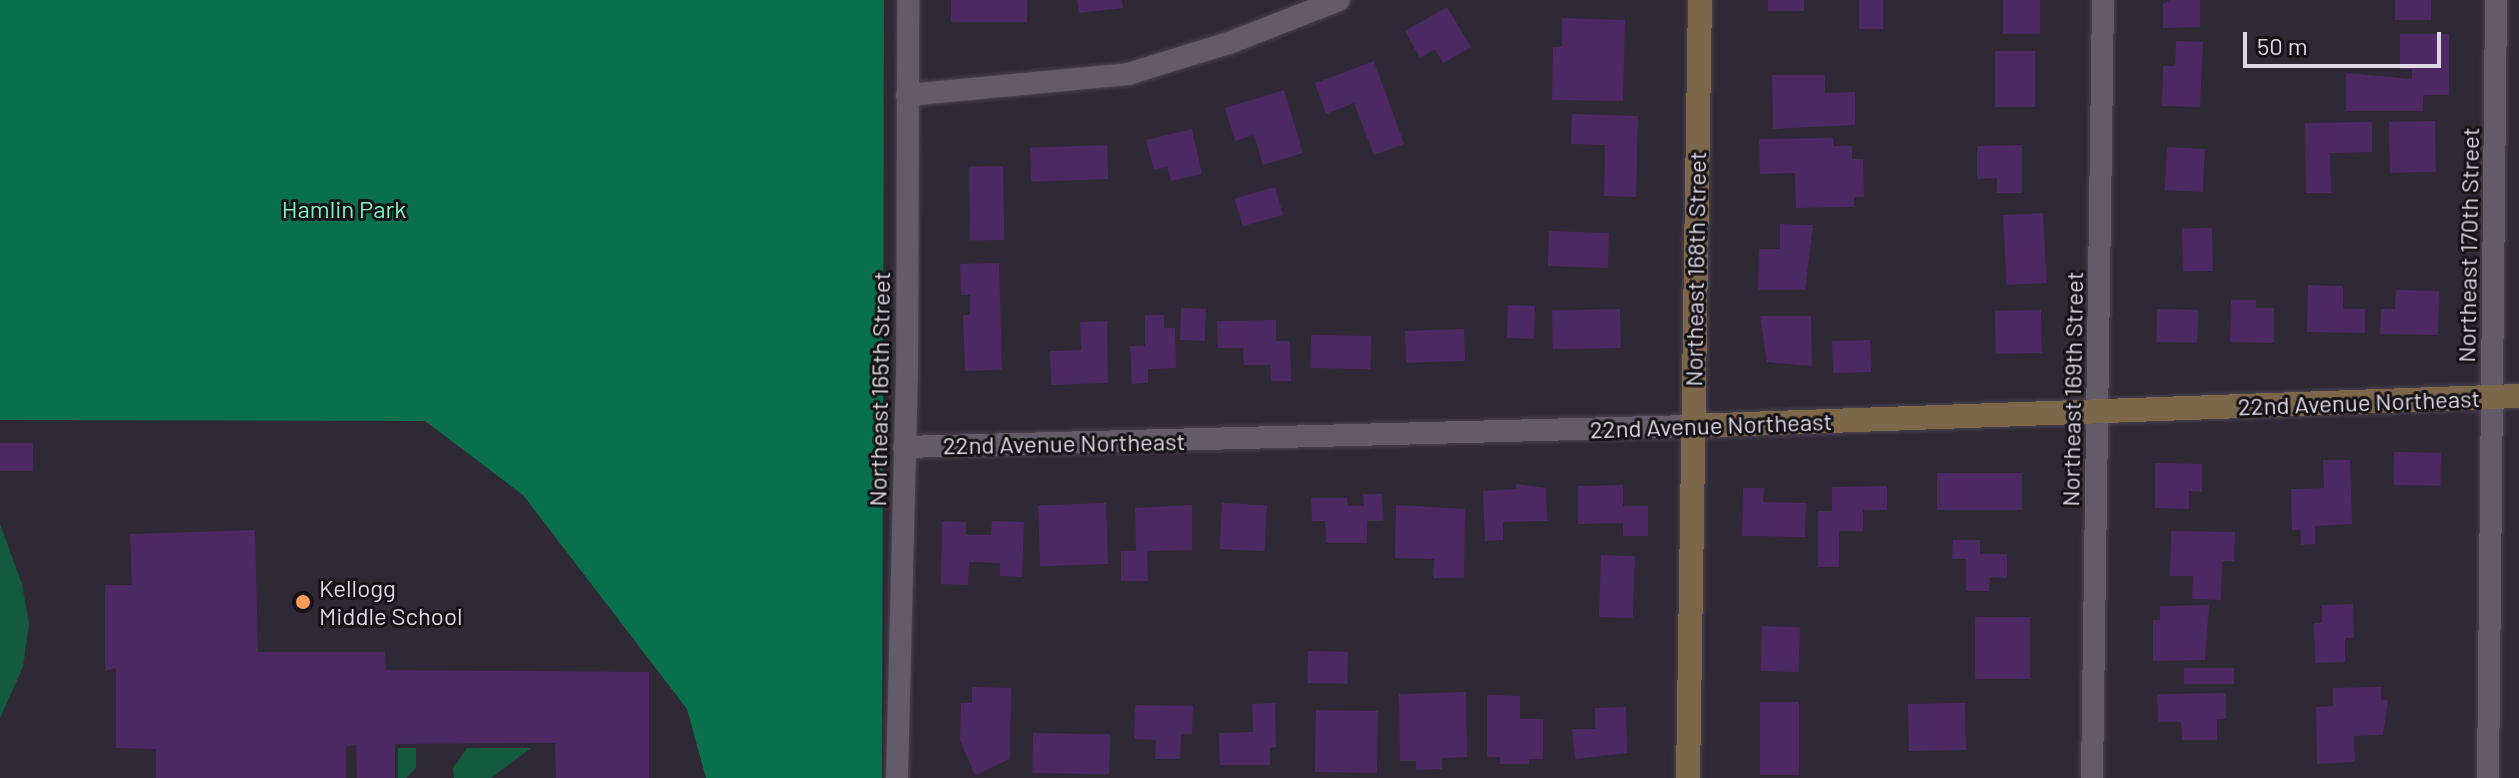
<!DOCTYPE html>
<style>
body{margin:0}
#map{position:relative;width:2519px;height:778px;overflow:hidden;background:#2f2835;font-family:Barlow,sans-serif}
div>[style]{position:absolute}
[style*='--x']{left:calc(var(--x)*1px);top:calc(var(--y)*1px);width:calc(var(--w)*1px);rotate:calc(var(--a)*1deg)}
.green>*{inset:0;background:#145a3f}
.forest>*{inset:0;background:#09704d}
.building>*{inset:0;background:#4c2963;transform-origin:0 0}
.roads{filter:drop-shadow(0 0 2px #4b444f) drop-shadow(0 0 2px #4b444f)}
.street>*{height:22px;margin:-11px;padding:0 11px;transform-origin:11px;border-radius:11px;background:#635b6a}
.secondary>*{height:24px;margin:-12px;padding:0 12px;transform-origin:12px;border-radius:12px;background:#7d674b}
.dots>*{width:22px;height:22px;translate:-50% -50%;box-sizing:border-box;border:4px solid #151218;border-radius:50%}
span{translate:-50% -50%;white-space:nowrap;text-align:center;line-height:1.15;-webkit-text-stroke:6px #151218;paint-order:stroke}
.park-label{font-size:24px;color:#7ef5bf}
.street-label{font-size:24px;color:#ded9e2}
.poi-label{font-size:24px;color:#ded9e2}
.left{translate:0 -50%;text-align:left}
.scale{position:absolute;left:2243px;top:32px;width:198px;height:36px;box-sizing:border-box;border:4px solid #ded9e2;border-top:0;padding-left:10px;font-size:24px;line-height:28px;white-space:nowrap;color:#ded9e2;-webkit-text-stroke:6px #151218;paint-order:stroke}
</style>
<div id="map">
<div class="green">
<i style="clip-path:polygon(0 524px,22px 584px,29px 624px,23px 667px,0 718px)"></i>
<i style="clip-path:polygon(398px 748px,416px 748px,416px 768px,406px 778px,398px 778px)"></i>
<i style="clip-path:polygon(467px 748px,531px 748px,491px 778px,454px 778px,453px 768px)"></i>
</div>
<div class="forest">
<i style="clip-path:polygon(0 0,884px 0,882px 778px,706px 778px,687px 709px,523px 495px,425px 421px,0 420px)"></i>
</div>
<div class="building">
<i style="left:951px;top:0;width:76px;height:22px"></i>
<i style="clip-path:polygon(1077px 0,1122px 0,1123px 8px,1079px 13px)"></i>
<i style="left:1768px;top:0;width:36px;height:11px"></i>
<i style="left:1859px;top:0;width:24px;height:29px"></i>
<i style="left:2003px;top:0;width:37px;height:34px"></i>
<i style="clip-path:polygon(2170px 0,2200px 0,2200px 27px,2163px 28px,2163px 4px)"></i>
<i style="left:2395px;top:0;width:36px;height:20px"></i>
<i style="clip-path:polygon(1447px 7px,1471px 47px,1443px 63px,1435px 49px,1420px 58px,1405px 31px)"></i>
<i style="clip-path:polygon(1562px 18px,1625px 20px,1623px 101px,1552px 100px,1553px 47px,1562px 47px)"></i>
<i style="clip-path:polygon(2400px 34px,2449px 34px,2449px 95px,2423px 95px,2423px 111px,2346px 111px,2346px 73px,2412px 79px,2412px 69px,2400px 69px)"></i>
<i style="clip-path:polygon(2176px 41px,2203px 42px,2200px 107px,2162px 106px,2163px 66px,2175px 66px)"></i>
<i style="left:2035px;top:51px;width:56px;height:40px;rotate:90deg"></i>
<i style="clip-path:polygon(1374px 61px,1404px 144px,1374px 155px,1354px 103px,1326px 114px,1315px 83px)"></i>
<i style="clip-path:polygon(1772px 75px,1825px 75px,1825px 93px,1855px 92px,1855px 125px,1773px 129px)"></i>
<i style="clip-path:polygon(1284px 90px,1303px 153px,1263px 165px,1254px 135px,1235px 141px,1225px 108px)"></i>
<i style="clip-path:polygon(1572px 114px,1638px 116px,1636px 197px,1604px 196px,1605px 145px,1571px 144px)"></i>
<i style="left:2435px;top:121px;width:51px;height:46px;rotate:89deg"></i>
<i style="clip-path:polygon(2372px 122px,2372px 152px,2330px 153px,2331px 193px,2306px 193px,2305px 123px)"></i>
<i style="clip-path:polygon(1192px 129px,1202px 174px,1171px 181px,1167px 167px,1154px 170px,1146px 140px)"></i>
<i style="clip-path:polygon(1833px 138px,1833px 146px,1852px 146px,1852px 159px,1863px 159px,1864px 197px,1854px 197px,1854px 207px,1796px 208px,1795px 173px,1760px 174px,1759px 139px)"></i>
<i style="left:1107px;top:145px;width:34px;height:77px;rotate:88deg"></i>
<i style="clip-path:polygon(2022px 145px,2022px 193px,1997px 193px,1997px 178px,1977px 179px,1977px 146px)"></i>
<i style="left:2167px;top:147px;width:38px;height:43px;rotate:3deg"></i>
<i style="left:1003px;top:166px;width:74px;height:34px;rotate:89deg"></i>
<i style="left:1275px;top:187px;width:29px;height:42px;rotate:74deg"></i>
<i style="left:2043px;top:213px;width:70px;height:40px;rotate:87deg"></i>
<i style="clip-path:polygon(1780px 224px,1813px 225px,1805px 290px,1758px 290px,1759px 249px,1780px 249px)"></i>
<i style="left:2212px;top:228px;width:43px;height:30px;rotate:89deg"></i>
<i style="left:1549px;top:231px;width:60px;height:35px;rotate:2deg"></i>
<i style="clip-path:polygon(999px 263px,1002px 370px,965px 371px,963px 315px,970px 315px,970px 295px,961px 295px,960px 264px)"></i>
<i style="clip-path:polygon(2308px 285px,2343px 286px,2343px 309px,2365px 309px,2365px 333px,2307px 332px)"></i>
<i style="clip-path:polygon(2396px 290px,2439px 291px,2438px 335px,2380px 334px,2381px 309px,2395px 309px)"></i>
<i style="clip-path:polygon(2231px 300px,2256px 300px,2256px 308px,2274px 308px,2274px 343px,2230px 342px)"></i>
<i style="left:1508px;top:305px;width:27px;height:33px;rotate:2deg"></i>
<i style="left:1181px;top:308px;width:25px;height:32px;rotate:2deg"></i>
<i style="left:1620px;top:309px;width:39px;height:68px;rotate:89deg"></i>
<i style="left:2157px;top:309px;width:41px;height:33px;rotate:1deg"></i>
<i style="left:2041px;top:310px;width:43px;height:46px;rotate:89deg"></i>
<i style="clip-path:polygon(1145px 315px,1164px 315px,1164px 328px,1175px 328px,1176px 368px,1148px 369px,1148px 383px,1132px 384px,1130px 346px,1145px 346px)"></i>
<i style="clip-path:polygon(1760px 316px,1811px 316px,1812px 366px,1767px 362px)"></i>
<i style="clip-path:polygon(1276px 320px,1276px 341px,1290px 341px,1291px 381px,1271px 381px,1270px 365px,1244px 365px,1243px 348px,1218px 348px,1217px 321px)"></i>
<i style="clip-path:polygon(1107px 321px,1108px 383px,1051px 385px,1050px 351px,1081px 350px,1080px 322px)"></i>
<i style="left:1464px;top:329px;width:32px;height:59px;rotate:88deg"></i>
<i style="left:1311px;top:335px;width:60px;height:33px;rotate:1deg"></i>
<i style="left:1870px;top:340px;width:32px;height:38px;rotate:88deg"></i>
<i style="left:0;top:443px;width:33px;height:28px"></i>
<i style="left:2394px;top:452px;width:47px;height:33px;rotate:1deg"></i>
<i style="clip-path:polygon(2323px 460px,2350px 460px,2352px 524px,2315px 526px,2315px 544px,2301px 545px,2300px 530px,2292px 530px,2291px 489px,2324px 488px)"></i>
<i style="clip-path:polygon(2155px 463px,2202px 464px,2202px 492px,2189px 491px,2189px 509px,2155px 508px)"></i>
<i style="left:2022px;top:473px;width:37px;height:85px;rotate:90deg"></i>
<i style="clip-path:polygon(1516px 484px,1546px 488px,1547px 521px,1503px 522px,1503px 540px,1485px 541px,1483px 491px,1516px 489px)"></i>
<i style="clip-path:polygon(1623px 485px,1623px 506px,1648px 506px,1648px 536px,1623px 536px,1623px 523px,1578px 524px,1578px 486px)"></i>
<i style="clip-path:polygon(1887px 486px,1887px 510px,1863px 510px,1863px 531px,1839px 531px,1839px 567px,1818px 567px,1818px 511px,1832px 511px,1832px 487px)"></i>
<i style="clip-path:polygon(1743px 488px,1764px 488px,1763px 502px,1806px 503px,1805px 537px,1742px 536px)"></i>
<i style="clip-path:polygon(1363px 494px,1382px 494px,1383px 521px,1367px 521px,1367px 543px,1326px 543px,1325px 521px,1312px 521px,1311px 498px,1347px 498px,1348px 506px,1364px 506px)"></i>
<i style="left:1106px;top:503px;width:61px;height:68px;rotate:88deg"></i>
<i style="left:1222px;top:503px;width:45px;height:46px;rotate:3deg"></i>
<i style="clip-path:polygon(1192px 505px,1192px 550px,1147px 551px,1148px 581px,1121px 581px,1121px 551px,1136px 551px,1135px 508px)"></i>
<i style="clip-path:polygon(1396px 505px,1465px 509px,1464px 578px,1433px 578px,1434px 559px,1395px 558px)"></i>
<i style="clip-path:polygon(942px 521px,966px 522px,966px 535px,991px 535px,992px 521px,1024px 522px,1022px 577px,1000px 576px,1000px 563px,969px 562px,968px 585px,941px 584px)"></i>
<i style="clip-path:polygon(255px 530px,258px 652px,385px 652px,386px 670px,649px 672px,649px 778px,556px 778px,555px 743px,395px 744px,395px 778px,357px 778px,356px 745px,346px 746px,346px 778px,156px 778px,156px 749px,116px 748px,116px 668px,105px 671px,105px 585px,132px 585px,130px 534px)"></i>
<i style="clip-path:polygon(2171px 531px,2235px 532px,2234px 561px,2222px 561px,2221px 600px,2192px 599px,2193px 576px,2170px 576px)"></i>
<i style="clip-path:polygon(1953px 540px,1980px 540px,1980px 554px,2007px 554px,2007px 578px,1990px 577px,1989px 591px,1966px 591px,1966px 559px,1952px 559px)"></i>
<i style="left:1601px;top:555px;width:34px;height:62px;rotate:2deg"></i>
<i style="clip-path:polygon(2353px 604px,2354px 638px,2345px 638px,2345px 662px,2315px 663px,2314px 623px,2322px 623px,2322px 605px)"></i>
<i style="clip-path:polygon(2209px 605px,2205px 660px,2153px 661px,2153px 620px,2160px 620px,2160px 606px)"></i>
<i style="left:1975px;top:617px;width:55px;height:62px"></i>
<i style="left:1762px;top:626px;width:38px;height:45px;rotate:2deg"></i>
<i style="left:1308px;top:651px;width:40px;height:32px;rotate:1deg"></i>
<i style="left:2184px;top:668px;width:50px;height:16px"></i>
<i style="clip-path:polygon(972px 687px,1011px 688px,1010px 759px,975px 775px,960px 740px,961px 703px,972px 703px)"></i>
<i style="clip-path:polygon(2381px 687px,2381px 700px,2388px 700px,2383px 735px,2354px 736px,2355px 762px,2317px 764px,2316px 707px,2333px 706px,2333px 688px)"></i>
<i style="clip-path:polygon(1466px 692px,1467px 757px,1442px 758px,1442px 769px,1416px 770px,1416px 761px,1400px 761px,1399px 694px)"></i>
<i style="clip-path:polygon(2226px 693px,2226px 719px,2217px 719px,2217px 740px,2182px 740px,2181px 722px,2158px 722px,2157px 694px)"></i>
<i style="clip-path:polygon(1487px 695px,1520px 696px,1520px 719px,1543px 719px,1543px 759px,1529px 759px,1529px 764px,1500px 764px,1500px 757px,1487px 757px)"></i>
<i style="left:1760px;top:702px;width:39px;height:73px"></i>
<i style="clip-path:polygon(1275px 703px,1276px 747px,1270px 748px,1270px 765px,1220px 765px,1219px 733px,1253px 732px,1252px 704px)"></i>
<i style="left:1965px;top:703px;width:47px;height:57px;rotate:89deg"></i>
<i style="clip-path:polygon(1135px 705px,1193px 706px,1192px 734px,1181px 734px,1180px 759px,1155px 759px,1156px 740px,1134px 739px)"></i>
<i style="clip-path:polygon(1626px 707px,1627px 753px,1575px 759px,1572px 729px,1595px 729px,1595px 708px)"></i>
<i style="left:1316px;top:710px;width:62px;height:62px;rotate:1deg"></i>
<i style="left:1033px;top:733px;width:77px;height:40px;rotate:1deg"></i>
</div>
<div class="roads">
<div class="street">
<i style="--x:907;--y:95;--w:222;--a:-5.4"></i>
<i style="--x:1128;--y:74;--w:106;--a:-17.1"></i>
<i style="--x:1229;--y:43;--w:118;--a:-21.4"></i>
<i style="--x:904;--y:447;--w:788;--a:-1.53"></i>
<i style="--x:897;--y:778;--w:398;--a:-88.6"></i>
<i style="--x:907;--y:380;--w:380;--a:-89.8"></i>
<i style="--x:2092;--y:778;--w:778;--a:-89.19"></i>
<i style="--x:2488;--y:778;--w:778;--a:-89.41"></i>
</div>
<div class="secondary">
<i style="--x:1692;--y:426;--w:828;--a:-2.08"></i>
<i style="--x:1688;--y:778;--w:778;--a:-89.12"></i>
</div>
</div>
<div class="dots">
<i style="left:303px;top:602px;background:#fe9c57"></i>
</div>
<div class="park-label">
<span style="left:344px;top:209px">Hamlin Park</span>
</div>
<div class="street-label">
<span style="left:2468px;top:245px;rotate:-89deg">Northeast 170th Street</span>
<span style="left:1695px;top:269px;rotate:-89deg">Northeast 168th Street</span>
<span style="left:879px;top:389px;rotate:-89deg">Northeast 165th Street</span>
<span style="left:2072px;top:389px;rotate:-89deg">Northeast 169th Street</span>
<span style="left:2359px;top:402px;rotate:-2deg">22nd Avenue Northeast</span>
<span style="left:1711px;top:425px;rotate:-2deg">22nd Avenue Northeast</span>
<span style="left:1064px;top:443px;rotate:-1deg">22nd Avenue Northeast</span>
</div>
<div class="poi-label">
<span class="left" style="left:319px;top:602px">Kellogg<br>Middle School</span>
</div>
<div class="scale">50 m</div>
</div>
